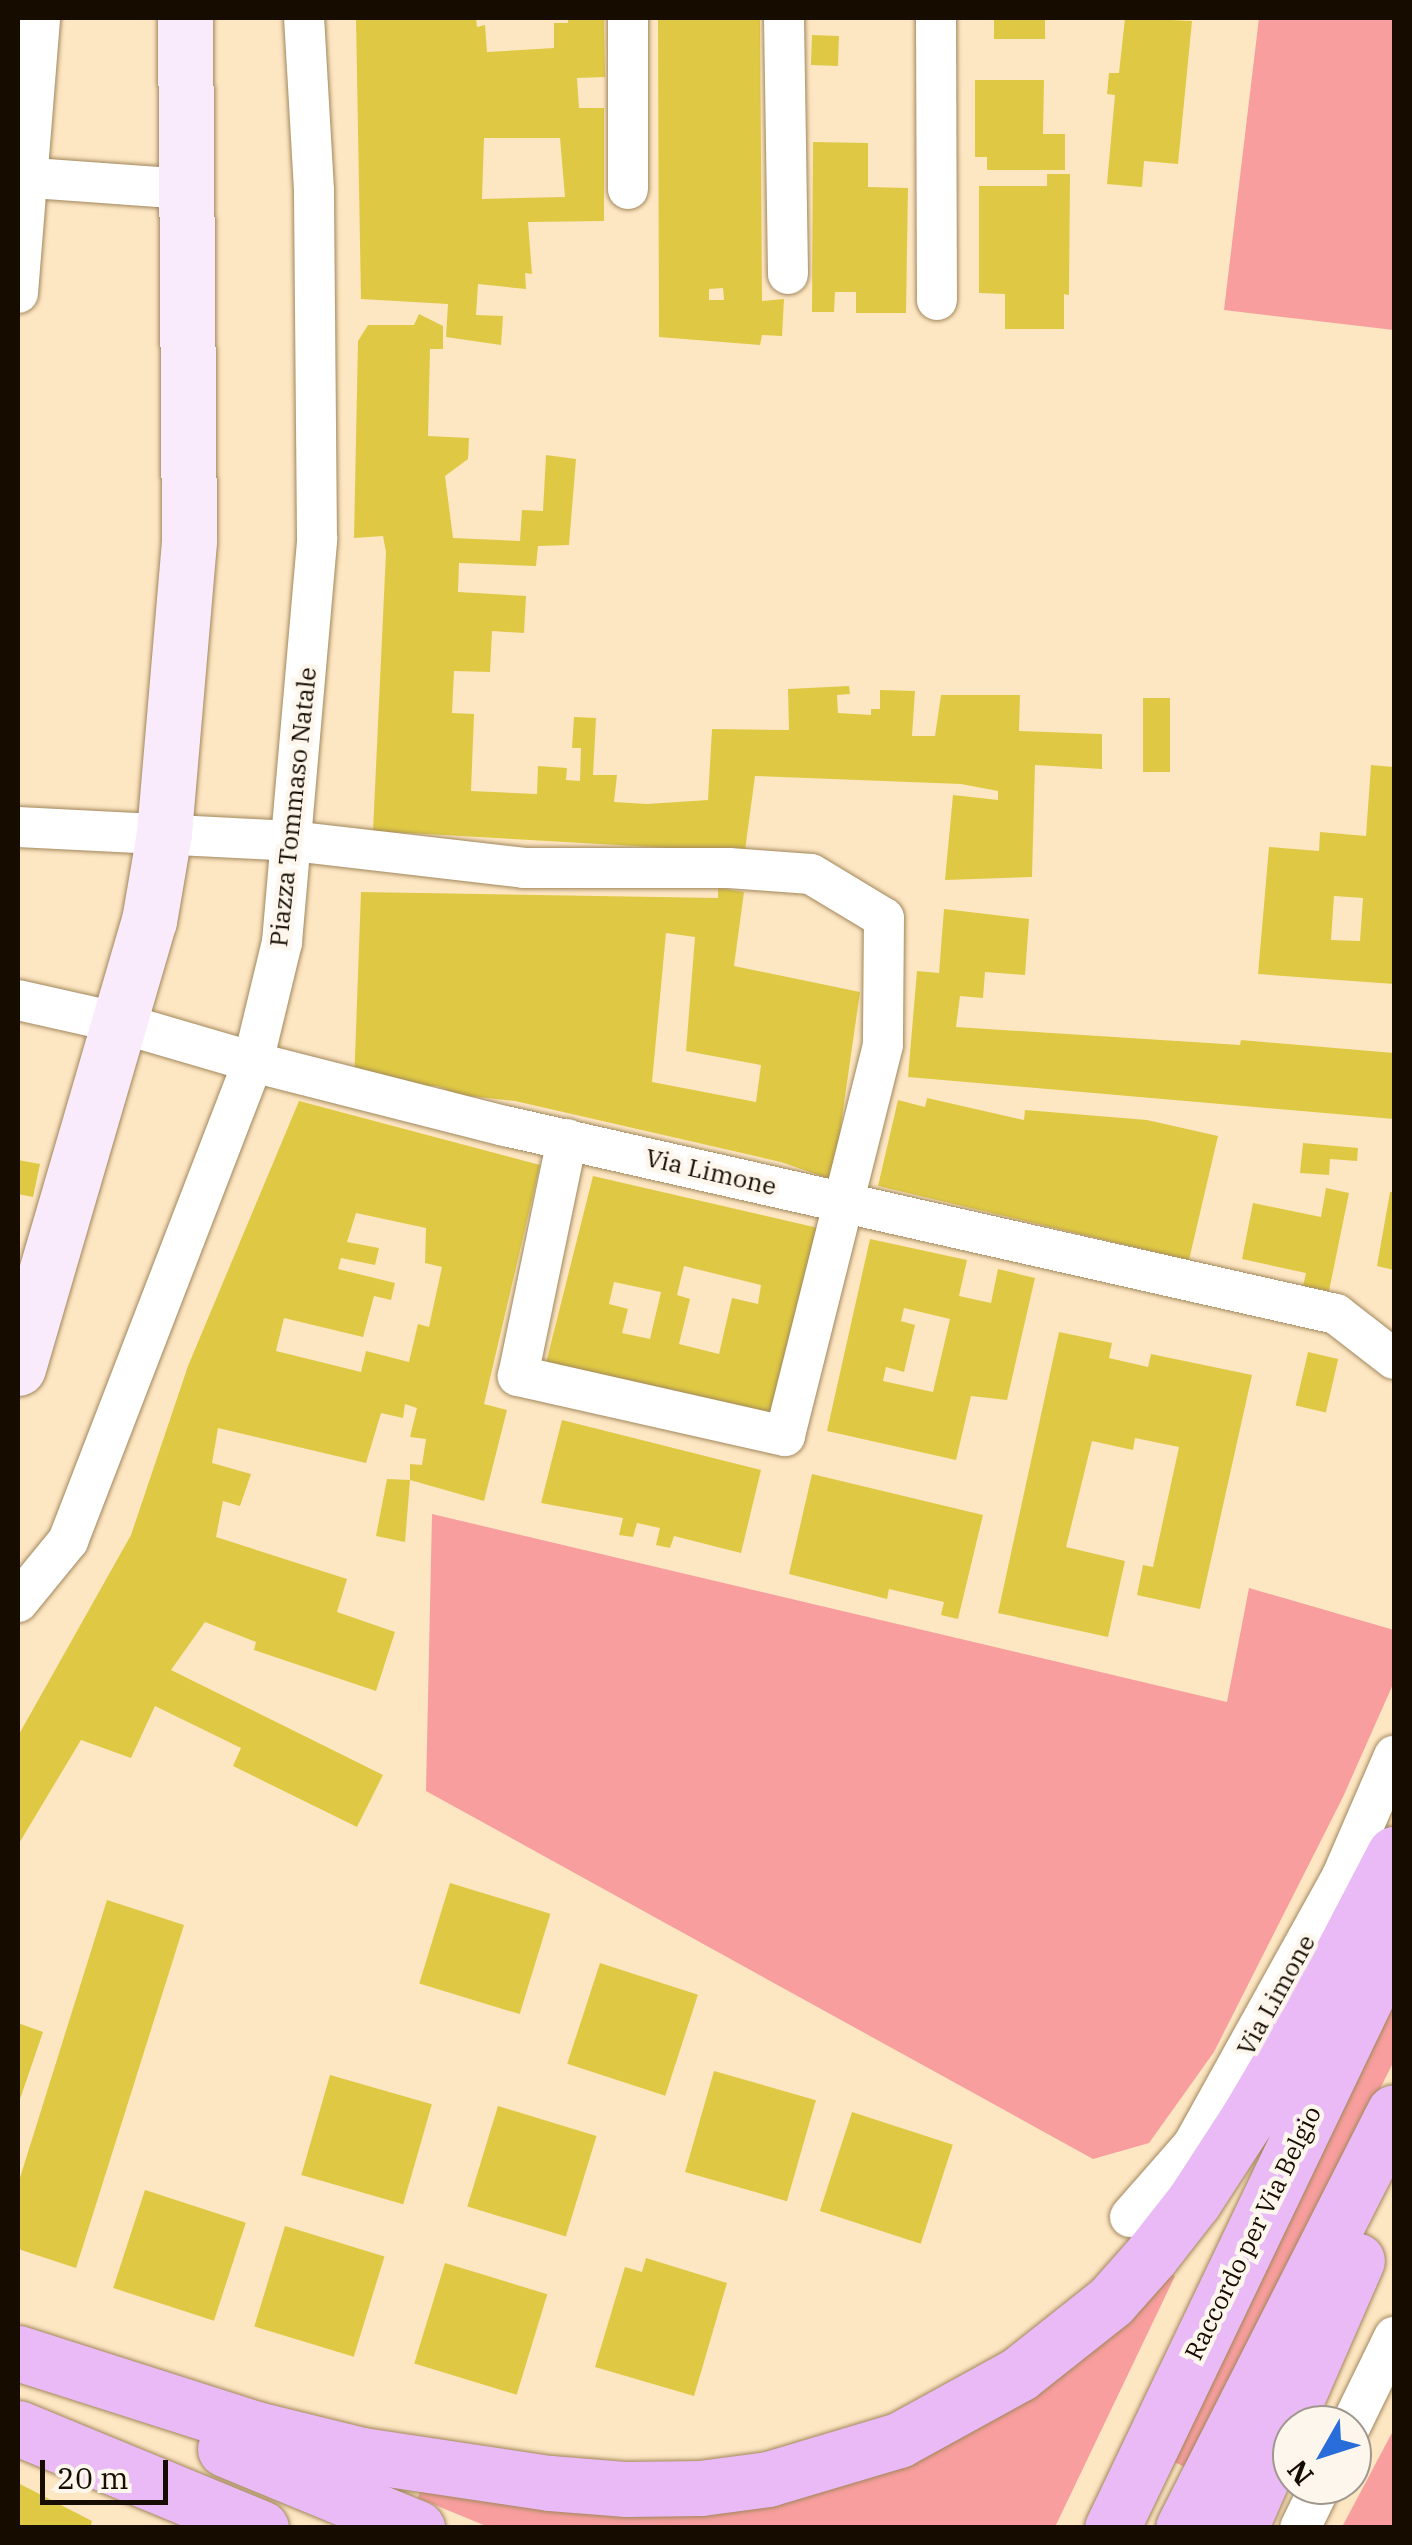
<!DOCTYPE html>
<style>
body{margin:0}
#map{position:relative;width:1412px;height:2545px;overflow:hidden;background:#fde6c2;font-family:"IBM Plex Serif",serif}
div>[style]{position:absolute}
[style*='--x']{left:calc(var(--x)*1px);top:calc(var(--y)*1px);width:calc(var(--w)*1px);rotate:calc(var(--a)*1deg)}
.green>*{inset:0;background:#f89e9e}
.building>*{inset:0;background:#dfc944;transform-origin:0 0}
.roads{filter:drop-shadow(0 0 2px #a1875c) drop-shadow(0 0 2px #a1875c)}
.street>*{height:40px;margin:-20px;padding:0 20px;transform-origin:20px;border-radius:20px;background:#fff}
.secondary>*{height:55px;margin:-27.5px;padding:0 27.5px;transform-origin:27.5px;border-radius:27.5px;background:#f9eafc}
.highway>*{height:55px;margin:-27.5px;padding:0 27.5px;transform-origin:27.5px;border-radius:27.5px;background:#eabaf6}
span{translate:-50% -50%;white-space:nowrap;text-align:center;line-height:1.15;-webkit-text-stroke:9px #fcf6ed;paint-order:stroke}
.street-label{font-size:25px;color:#160c00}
.frame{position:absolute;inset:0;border:20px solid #160c00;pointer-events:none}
.north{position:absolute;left:1272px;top:2405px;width:100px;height:100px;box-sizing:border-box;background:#fcf6ed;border:2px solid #a0988e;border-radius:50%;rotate:231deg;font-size:28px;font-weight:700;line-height:40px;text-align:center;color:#160c00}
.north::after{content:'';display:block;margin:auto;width:35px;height:45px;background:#286dd9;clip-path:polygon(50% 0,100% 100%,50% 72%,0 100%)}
.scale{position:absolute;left:40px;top:2460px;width:128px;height:45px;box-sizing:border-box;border:5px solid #160c00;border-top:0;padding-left:12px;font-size:30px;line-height:35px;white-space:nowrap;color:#160c00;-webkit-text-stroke:8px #fcf6ed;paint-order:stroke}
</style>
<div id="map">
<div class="green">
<i style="clip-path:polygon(1259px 18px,1394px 18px,1394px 330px,1224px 310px)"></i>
<i style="clip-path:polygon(432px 1514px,1227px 1702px,1249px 1588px,1394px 1630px,1394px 1682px,1343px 1797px,1214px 2052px,1149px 2143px,1093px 2159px,426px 1791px)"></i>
<i style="clip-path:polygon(1394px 1989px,1394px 2061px,1189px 2469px,1168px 2459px)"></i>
<i style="clip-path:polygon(1165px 2271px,1175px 2276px,1055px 2527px,491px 2528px,418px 2498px,421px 2488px,725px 2506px)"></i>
<i style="clip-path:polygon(1394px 2429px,1394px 2527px,1342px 2527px)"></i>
</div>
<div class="building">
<i style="clip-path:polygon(evenodd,356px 18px,476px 18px,477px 27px,485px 25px,487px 52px,554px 48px,554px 23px,568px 23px,568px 18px,604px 18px,605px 77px,577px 78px,579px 108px,604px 108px,604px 221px,528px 222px,532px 274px,525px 273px,526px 289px,478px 284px,476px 315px,503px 316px,501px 345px,446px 337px,448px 304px,361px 299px,356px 18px,484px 138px,560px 138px,565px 197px,482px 199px,484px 138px)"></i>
<i style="clip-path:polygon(evenodd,658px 18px,760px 18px,762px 301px,784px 299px,782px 336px,762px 335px,760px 345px,659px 337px,658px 18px,723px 288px,724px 300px,709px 300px,709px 289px,723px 288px)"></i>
<i style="left:994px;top:18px;width:51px;height:21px"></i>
<i style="clip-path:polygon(1125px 18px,1192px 21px,1178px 164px,1144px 161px,1142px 187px,1107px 184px,1115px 95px,1107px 94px,1109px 73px,1119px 73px)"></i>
<i style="left:812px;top:35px;width:27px;height:30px;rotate:2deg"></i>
<i style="clip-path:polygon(975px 80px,1044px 80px,1043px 134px,1065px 134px,1065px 170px,987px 170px,987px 157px,975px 157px)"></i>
<i style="clip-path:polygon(813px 142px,868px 143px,868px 187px,908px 188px,906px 313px,856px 313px,856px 292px,835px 292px,834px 312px,812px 312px)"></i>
<i style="clip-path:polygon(1047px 174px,1070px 174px,1069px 295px,1064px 294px,1064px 329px,1005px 329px,1005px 294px,979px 293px,979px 186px,1047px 186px)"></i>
<i style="clip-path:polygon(419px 314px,443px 326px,443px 349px,430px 349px,428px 436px,469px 438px,468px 459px,445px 476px,453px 538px,520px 541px,522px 510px,543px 511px,546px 455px,576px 459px,569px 545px,538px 546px,536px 566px,459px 563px,458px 592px,526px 596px,524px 633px,492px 631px,490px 672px,454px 671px,452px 713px,474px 714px,471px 791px,537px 794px,538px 766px,567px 768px,566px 780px,580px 781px,581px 748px,572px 748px,574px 717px,596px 718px,593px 775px,617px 775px,614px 802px,647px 804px,708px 800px,712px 729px,789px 730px,788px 689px,849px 686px,850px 694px,837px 695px,838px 713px,871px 715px,871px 709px,880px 709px,880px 690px,915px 691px,912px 736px,935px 736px,941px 695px,1020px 695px,1019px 731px,1102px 734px,1102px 769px,1035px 765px,1032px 877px,945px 880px,953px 795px,998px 800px,998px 791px,961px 784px,755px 776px,744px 858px,705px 850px,373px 831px,386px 552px,383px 536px,354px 538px,358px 341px,368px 325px,414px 325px)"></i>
<i style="left:1143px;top:698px;width:27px;height:74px"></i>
<i style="clip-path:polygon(evenodd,1371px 765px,1394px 767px,1394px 984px,1258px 974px,1269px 847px,1319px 851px,1320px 832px,1366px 836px,1371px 765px,1334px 896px,1363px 898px,1360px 941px,1331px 940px,1334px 896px)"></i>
<i style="clip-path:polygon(evenodd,718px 888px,744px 892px,734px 966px,860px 992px,833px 1180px,781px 1162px,515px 1101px,460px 1095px,437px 1086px,354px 1084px,361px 892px,718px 898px,718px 888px,666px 933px,695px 937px,686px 1051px,761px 1065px,756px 1102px,652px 1082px,666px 933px)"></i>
<i style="clip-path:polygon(944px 909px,1029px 919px,1025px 975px,985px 972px,983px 998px,960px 996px,956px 1027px,1240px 1045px,1241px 1040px,1394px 1053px,1394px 1119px,908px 1077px,917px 971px,939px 973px)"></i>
<i style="clip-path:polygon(927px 1098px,1024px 1120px,1025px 1110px,1147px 1120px,1218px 1136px,1189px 1260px,878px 1186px,898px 1100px,925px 1107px)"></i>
<i style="clip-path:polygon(evenodd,299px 1101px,540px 1165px,484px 1404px,507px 1410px,484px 1501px,410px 1480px,410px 1464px,422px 1465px,426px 1439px,410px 1437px,417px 1408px,405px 1404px,403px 1418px,381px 1413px,366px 1463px,218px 1428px,212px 1463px,251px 1474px,240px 1506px,223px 1501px,216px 1537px,347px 1579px,337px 1612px,395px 1632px,376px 1691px,254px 1650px,256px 1642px,205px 1622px,171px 1670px,383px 1775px,357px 1827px,233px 1766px,241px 1748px,155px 1706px,131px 1758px,81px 1740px,18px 1845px,18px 1736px,131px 1535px,188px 1366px,299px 1101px,356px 1213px,426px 1228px,425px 1263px,442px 1267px,429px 1327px,418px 1324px,409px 1362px,366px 1351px,361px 1372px,276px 1351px,284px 1318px,363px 1337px,374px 1296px,391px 1300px,395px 1283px,338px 1269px,341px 1258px,375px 1265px,379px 1248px,347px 1242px,356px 1213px)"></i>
<i style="clip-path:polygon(1303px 1143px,1358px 1148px,1357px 1161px,1330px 1159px,1329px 1175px,1300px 1173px)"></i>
<i style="clip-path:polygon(18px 1160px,40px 1164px,33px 1197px,18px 1194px)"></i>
<i style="clip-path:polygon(evenodd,593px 1176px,818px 1228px,773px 1417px,546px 1363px,593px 1176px,684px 1266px,761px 1285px,758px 1304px,732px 1298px,719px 1354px,679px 1344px,690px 1299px,677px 1295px,684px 1266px,593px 1176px,614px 1282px,661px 1292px,650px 1339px,622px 1333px,628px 1309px,609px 1304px,614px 1282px)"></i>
<i style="clip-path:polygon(1326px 1188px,1349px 1193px,1329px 1291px,1303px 1286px,1306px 1273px,1242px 1259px,1253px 1203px,1321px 1217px)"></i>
<i style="clip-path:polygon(1390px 1192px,1394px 1192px,1394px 1270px,1377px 1266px)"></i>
<i style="clip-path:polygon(evenodd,870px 1239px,967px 1260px,959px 1296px,991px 1303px,998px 1269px,1035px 1278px,1007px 1400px,971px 1396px,956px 1460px,827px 1431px,870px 1239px,904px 1308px,950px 1319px,933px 1392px,883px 1381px,886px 1367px,904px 1372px,915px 1325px,901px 1321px,904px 1308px)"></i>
<i style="clip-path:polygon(1059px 1332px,1112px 1343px,1109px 1358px,1148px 1367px,1151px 1354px,1252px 1375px,1200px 1609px,1137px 1595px,1143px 1565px,1153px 1567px,1179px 1447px,1135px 1438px,1133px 1450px,1092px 1441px,1066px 1547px,1125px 1561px,1108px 1637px,998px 1613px)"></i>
<i style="left:1308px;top:1352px;width:31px;height:55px;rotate:13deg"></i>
<i style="clip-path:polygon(562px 1420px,761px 1470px,741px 1553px,674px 1536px,670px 1548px,656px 1545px,660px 1528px,637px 1523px,633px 1537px,619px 1535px,623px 1518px,541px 1503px)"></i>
<i style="clip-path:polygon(812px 1474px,983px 1515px,958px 1619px,941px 1615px,944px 1602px,889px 1589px,887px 1599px,789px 1574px)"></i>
<i style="clip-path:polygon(387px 1479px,410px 1480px,405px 1542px,376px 1536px)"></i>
<i style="left:450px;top:1883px;width:105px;height:105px;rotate:17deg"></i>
<i style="clip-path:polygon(107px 1900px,184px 1925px,76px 2268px,18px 2249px,18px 2184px)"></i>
<i style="left:600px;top:1963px;width:103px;height:106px;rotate:18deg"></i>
<i style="clip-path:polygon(18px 2023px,43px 2032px,18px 2105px)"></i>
<i style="left:714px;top:2071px;width:106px;height:105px;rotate:16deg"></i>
<i style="left:330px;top:2075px;width:106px;height:104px;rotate:16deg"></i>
<i style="left:498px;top:2106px;width:103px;height:105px;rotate:17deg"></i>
<i style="left:852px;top:2112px;width:106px;height:104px;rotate:18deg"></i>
<i style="left:145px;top:2190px;width:106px;height:103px;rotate:18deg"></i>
<i style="left:285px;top:2226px;width:104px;height:105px;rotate:17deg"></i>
<i style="clip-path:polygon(646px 2258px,727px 2283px,694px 2396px,595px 2367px,625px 2267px,642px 2272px)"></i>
<i style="left:445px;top:2263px;width:107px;height:105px;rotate:17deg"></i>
<i style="clip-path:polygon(18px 2483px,92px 2521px,90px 2528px,18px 2528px)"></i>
</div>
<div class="roads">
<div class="street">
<i style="--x:628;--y:18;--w:171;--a:90"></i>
<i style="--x:784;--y:18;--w:256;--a:89.1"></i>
<i style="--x:936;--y:18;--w:282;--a:89.8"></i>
<i style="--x:18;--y:177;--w:169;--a:4.1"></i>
<i style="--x:18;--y:293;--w:276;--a:-85.4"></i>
<i style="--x:18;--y:827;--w:274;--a:2.9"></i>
<i style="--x:292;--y:841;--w:234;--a:6.6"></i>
<i style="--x:524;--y:868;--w:205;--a:0"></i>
<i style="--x:729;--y:868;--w:82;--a:4.2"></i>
<i style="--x:811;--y:874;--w:85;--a:31.1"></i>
<i style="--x:884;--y:918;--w:127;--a:90.5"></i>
<i style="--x:883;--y:1045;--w:403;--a:104.1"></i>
<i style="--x:785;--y:1436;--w:274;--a:-167.3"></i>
<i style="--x:518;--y:1376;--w:242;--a:-78.3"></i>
<i style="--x:18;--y:1000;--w:105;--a:12.7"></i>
<i style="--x:120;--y:1023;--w:139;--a:16.3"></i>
<i style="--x:253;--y:1062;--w:260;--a:14.3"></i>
<i style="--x:505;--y:1126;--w:852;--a:12.75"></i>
<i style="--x:1336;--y:1314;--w:73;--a:37.8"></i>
<i style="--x:18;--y:1602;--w:79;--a:-50.7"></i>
<i style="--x:68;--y:1541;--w:513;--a:-68.88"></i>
<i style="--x:253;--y:1062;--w:123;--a:-76.4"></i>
<i style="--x:282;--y:942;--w:404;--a:-85"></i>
<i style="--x:317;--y:540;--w:350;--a:-90.5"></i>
<i style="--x:314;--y:190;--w:172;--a:-93.3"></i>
<i style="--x:1130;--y:2217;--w:96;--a:-48.8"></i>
<i style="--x:1193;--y:2145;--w:308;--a:-61"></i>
<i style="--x:1342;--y:1876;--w:131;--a:-66.6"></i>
<i style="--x:1351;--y:2425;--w:98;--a:-64"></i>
<i style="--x:1300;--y:2528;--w:48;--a:-64"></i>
</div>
<div class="secondary">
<i style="--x:18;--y:1368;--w:466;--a:-73.7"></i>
<i style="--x:149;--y:921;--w:89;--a:-80.3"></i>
<i style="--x:164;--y:833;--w:294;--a:-85.1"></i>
<i style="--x:189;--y:540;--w:522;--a:-90.44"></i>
</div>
<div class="highway">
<i style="--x:18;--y:2353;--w:250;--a:17.7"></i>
<i style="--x:256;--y:2429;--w:109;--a:13.8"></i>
<i style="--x:362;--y:2455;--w:190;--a:8.5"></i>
<i style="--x:550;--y:2483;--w:77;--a:4.5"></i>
<i style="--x:627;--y:2489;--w:74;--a:-0.8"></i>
<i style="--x:701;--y:2488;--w:68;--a:-7.7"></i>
<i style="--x:768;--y:2479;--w:137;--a:-16.6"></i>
<i style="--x:899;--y:2440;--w:137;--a:-28.8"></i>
<i style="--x:1019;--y:2374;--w:117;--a:-38.4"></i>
<i style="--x:1111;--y:2301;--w:60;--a:-48.4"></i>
<i style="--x:1151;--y:2256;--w:70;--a:-52"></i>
<i style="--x:1194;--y:2201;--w:99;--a:-57"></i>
<i style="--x:1248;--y:2118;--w:146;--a:-59.6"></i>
<i style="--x:1322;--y:1992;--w:156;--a:-62.4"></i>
<i style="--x:18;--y:2428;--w:263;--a:22.4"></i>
<i style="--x:225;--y:2449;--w:208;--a:22.4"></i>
<i style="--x:1112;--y:2528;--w:653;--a:-64.42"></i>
<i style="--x:1183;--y:2528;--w:466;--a:-63.1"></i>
<i style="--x:1240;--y:2528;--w:292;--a:-66.4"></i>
</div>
</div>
<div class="street-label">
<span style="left:293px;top:807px;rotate:-84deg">Piazza Tommaso Natale</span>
<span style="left:711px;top:1172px;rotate:13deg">Via Limone</span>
<span style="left:1276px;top:1995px;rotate:-61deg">Via Limone</span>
<span style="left:1253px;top:2233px;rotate:-64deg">Raccordo per Via Belgio</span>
</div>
<div class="frame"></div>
<div class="north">N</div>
<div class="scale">20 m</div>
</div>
